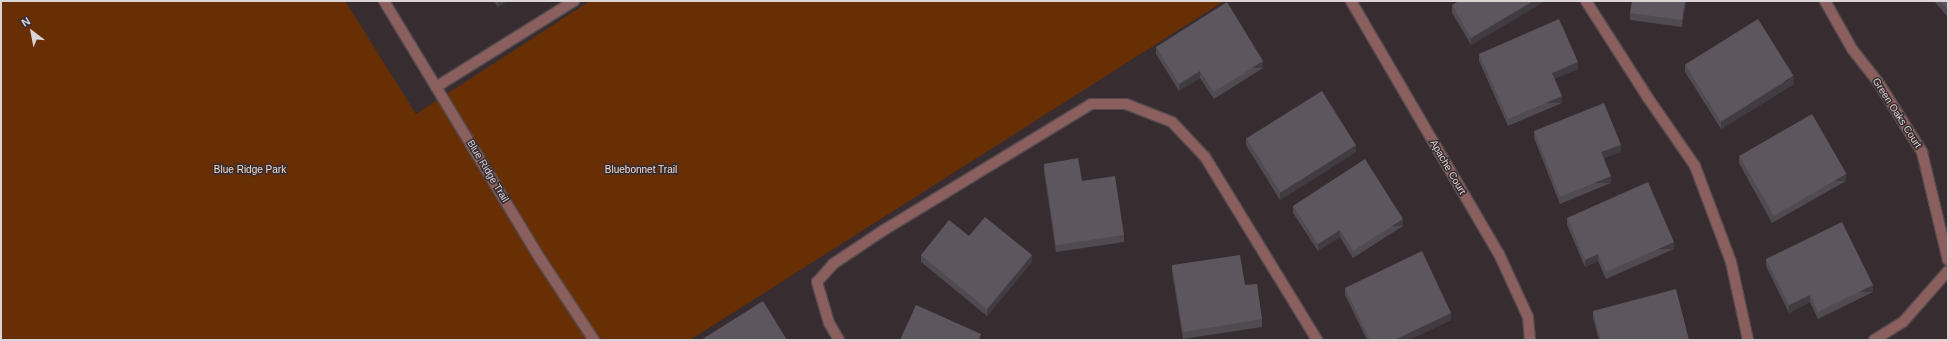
<!DOCTYPE html>
<style>
body{margin:0}
#map{position:relative;width:1949px;height:341px;overflow:hidden;background:#372d31;font-family:Helvetica,sans-serif}
div>[style]{position:absolute}
[style*='--x']{left:calc(var(--x)*1px);top:calc(var(--y)*1px);width:calc(var(--w)*1px);rotate:calc(var(--a)*1deg)}
.green>*{inset:0;background:#692f04}
.roads{filter:drop-shadow(1px 0 #554b4f) drop-shadow(-1px 0 #554b4f) drop-shadow(0 1px #554b4f) drop-shadow(0 -1px #554b4f)}
.minor>*{height:10px;margin:-5px;padding:0 5px;transform-origin:5px;border-radius:5px;background:#8a5f5d}
.wall>*{inset:0;background:#504a51}
.shaded-wall>*{inset:0;background:#413c42;transform-origin:0 0}
.building>*{inset:0;background:#5d565e;transform-origin:0 0}
span{translate:-50% -50%;white-space:nowrap;text-align:center;line-height:1.15;-webkit-text-stroke:3px #372d31;paint-order:stroke}
.street-label{font-size:10px;color:#dcd5d8}
.park-label{font-size:10px;color:#f3dbce}
.frame{position:absolute;inset:0;border:2px solid #dcd5d8;pointer-events:none}
.north{position:absolute;left:12px;top:12px;width:40px;height:40px;-webkit-text-stroke:3px #372d31;paint-order:stroke;rotate:328deg;font-size:11px;font-weight:700;line-height:16px;text-align:center;color:#dcd5d8}
.north::after{content:'';display:block;margin:auto;width:14px;height:18px;background:#dcd5d8;clip-path:polygon(50% 0,100% 100%,50% 72%,0 100%)}
</style>
<div id="map">
<div class="green">
<i style="clip-path:polygon(1px 1px,345px 1px,416px 114px,590px 1px,1224px 1px,690px 340px,1px 340px)"></i>
</div>
<div class="roads">
<div class="minor">
<i style="--x:384;--y:1;--w:303;--a:58.8"></i>
<i style="--x:541;--y:260;--w:96;--a:56.5"></i>
<i style="--x:1351;--y:1;--w:293;--a:59.7"></i>
<i style="--x:1499;--y:254;--w:69;--a:65.3"></i>
<i style="--x:1528;--y:317;--w:23;--a:85"></i>
<i style="--x:1586;--y:1;--w:115;--a:57.4"></i>
<i style="--x:1648;--y:98;--w:83;--a:55.3"></i>
<i style="--x:1695;--y:166;--w:103;--a:69.4"></i>
<i style="--x:1731;--y:262;--w:80;--a:77.7"></i>
<i style="--x:1825;--y:1;--w:55;--a:60.6"></i>
<i style="--x:1852;--y:49;--w:42;--a:51.8"></i>
<i style="--x:1878;--y:82;--w:83;--a:57.8"></i>
<i style="--x:1922;--y:152;--w:111;--a:76.5"></i>
<i style="--x:436;--y:87;--w:163;--a:-31.9"></i>
<i style="--x:839;--y:340;--w:20;--a:-120"></i>
<i style="--x:829;--y:323;--w:43;--a:-106.3"></i>
<i style="--x:817;--y:282;--w:24;--a:-48"></i>
<i style="--x:833;--y:264;--w:61;--a:-33.7"></i>
<i style="--x:884;--y:230;--w:242;--a:-31.3"></i>
<i style="--x:1091;--y:104;--w:35;--a:0"></i>
<i style="--x:1126;--y:104;--w:49;--a:21.4"></i>
<i style="--x:1172;--y:122;--w:48;--a:46.7"></i>
<i style="--x:1205;--y:157;--w:215;--a:58.5"></i>
<i style="--x:1874;--y:340;--w:34;--a:-32"></i>
<i style="--x:1903;--y:322;--w:68;--a:-48.6"></i>
</div>
</div>
<div class="wall">
<i style="clip-path:polygon(494px 1px,507px 1px,498px 7px)"></i>
<i style="clip-path:polygon(1545px 1px,1471px 45px,1452px 13px,1452px 5px)"></i>
<i style="clip-path:polygon(1686px 1px,1682px 27px,1630px 20px,1630px 13px)"></i>
<i style="clip-path:polygon(1934px 1px,1948px 1px,1948px 17px)"></i>
<i style="clip-path:polygon(1156px 47px,1263px 68px,1214px 99px,1200px 78px,1179px 91px,1156px 54px)"></i>
<i style="clip-path:polygon(1479px 54px,1578px 69px,1554px 79px,1562px 103px,1508px 126px,1479px 61px)"></i>
<i style="clip-path:polygon(1685px 65px,1794px 84px,1721px 129px,1685px 72px)"></i>
<i style="clip-path:polygon(1534px 131px,1621px 152px,1604px 158px,1611px 183px,1560px 204px,1534px 138px)"></i>
<i style="clip-path:polygon(1246px 138px,1356px 152px,1280px 200px,1246px 145px)"></i>
<i style="clip-path:polygon(1739px 156px,1846px 181px,1772px 223px,1739px 163px)"></i>
<i style="clip-path:polygon(1044px 164px,1082px 181px,1124px 235px,1124px 242px,1056px 252px,1044px 171px)"></i>
<i style="clip-path:polygon(1293px 206px,1403px 226px,1353px 258px,1340px 237px,1318px 251px,1293px 213px)"></i>
<i style="clip-path:polygon(1567px 218px,1674px 249px,1606px 279px,1598px 261px,1585px 267px,1567px 225px)"></i>
<i style="clip-path:polygon(969px 236px,1032px 262px,987px 316px,921px 262px,921px 255px)"></i>
<i style="clip-path:polygon(1766px 259px,1873px 292px,1818px 319px,1810px 302px,1789px 313px,1766px 266px)"></i>
<i style="clip-path:polygon(1172px 265px,1245px 285px,1262px 319px,1262px 327px,1183px 339px,1172px 272px)"></i>
<i style="clip-path:polygon(1345px 288px,1451px 320px,1409px 340px,1367px 340px,1345px 295px)"></i>
<i style="clip-path:polygon(1593px 311px,1689px 340px,1599px 340px,1593px 318px)"></i>
</div>
<div class="shaded-wall">
<i style="clip-path:polygon(498px 1px,507px 1px,498px 7px)"></i>
<i style="clip-path:polygon(1533px 1px,1545px 1px,1471px 45px,1471px 38px)"></i>
<i style="clip-path:polygon(1685px 1px,1686px 1px,1682px 27px,1682px 20px)"></i>
<i style="left:1263px;top:61px;width:7px;height:58px;rotate:90deg"></i>
<i style="clip-path:polygon(1578px 62px,1578px 69px,1552px 80px,1552px 73px)"></i>
<i style="clip-path:polygon(1200px 71px,1200px 78px,1179px 91px,1179px 84px)"></i>
<i style="clip-path:polygon(1794px 76px,1794px 84px,1721px 129px,1721px 122px)"></i>
<i style="left:1562px;top:96px;width:7px;height:59px;rotate:90deg"></i>
<i style="clip-path:polygon(1356px 145px,1356px 152px,1280px 200px,1280px 192px)"></i>
<i style="clip-path:polygon(1621px 145px,1621px 152px,1601px 159px,1601px 152px)"></i>
<i style="left:1846px;top:174px;width:7px;height:85px;rotate:90deg"></i>
<i style="left:1611px;top:176px;width:7px;height:55px;rotate:90deg"></i>
<i style="left:1403px;top:219px;width:7px;height:59px;rotate:90deg"></i>
<i style="clip-path:polygon(1340px 230px,1340px 237px,1318px 251px,1318px 244px)"></i>
<i style="left:1674px;top:242px;width:7px;height:74px;rotate:90deg"></i>
<i style="clip-path:polygon(1598px 254px,1598px 261px,1585px 267px,1585px 260px)"></i>
<i style="clip-path:polygon(1032px 255px,1032px 262px,987px 316px,987px 309px)"></i>
<i style="left:1873px;top:285px;width:7px;height:61px;rotate:90deg"></i>
<i style="clip-path:polygon(1810px 295px,1810px 302px,1789px 313px,1789px 305px)"></i>
<i style="clip-path:polygon(1451px 313px,1451px 320px,1409px 340px,1394px 340px)"></i>
<i style="clip-path:polygon(981px 334px,981px 340px,978px 340px)"></i>
</div>
<div class="building">
<i style="clip-path:polygon(1459px 1px,1533px 1px,1471px 38px,1452px 5px)"></i>
<i style="clip-path:polygon(1632px 1px,1685px 1px,1682px 20px,1630px 13px)"></i>
<i style="clip-path:polygon(1940px 1px,1948px 1px,1948px 10px)"></i>
<i style="clip-path:polygon(1227px 2px,1263px 61px,1214px 92px,1200px 71px,1179px 84px,1156px 47px)"></i>
<i style="clip-path:polygon(1559px 19px,1578px 62px,1552px 73px,1562px 96px,1508px 119px,1479px 54px)"></i>
<i style="left:1758px;top:19px;width:67px;height:86px;rotate:58deg"></i>
<i style="left:1322px;top:91px;width:64px;height:89px;rotate:58deg"></i>
<i style="clip-path:polygon(1604px 103px,1621px 145px,1601px 152px,1611px 176px,1560px 197px,1534px 131px)"></i>
<i style="left:1812px;top:114px;width:69px;height:84px;rotate:60deg"></i>
<i style="clip-path:polygon(1078px 158px,1082px 181px,1115px 176px,1124px 235px,1056px 245px,1044px 164px)"></i>
<i style="clip-path:polygon(1365px 159px,1403px 219px,1353px 251px,1340px 230px,1318px 244px,1293px 206px)"></i>
<i style="clip-path:polygon(1648px 182px,1674px 242px,1606px 272px,1598px 254px,1585px 260px,1567px 218px)"></i>
<i style="clip-path:polygon(985px 217px,1032px 255px,987px 309px,921px 255px,949px 220px,969px 236px)"></i>
<i style="clip-path:polygon(1842px 222px,1873px 285px,1818px 312px,1810px 295px,1789px 305px,1766px 259px)"></i>
<i style="clip-path:polygon(1422px 251px,1451px 313px,1394px 340px,1370px 340px,1345px 288px)"></i>
<i style="clip-path:polygon(1240px 255px,1245px 285px,1257px 284px,1262px 319px,1183px 332px,1172px 265px)"></i>
<i style="clip-path:polygon(1676px 289px,1689px 340px,1601px 340px,1593px 311px)"></i>
<i style="clip-path:polygon(763px 301px,787px 340px,701px 340px)"></i>
<i style="clip-path:polygon(916px 305px,981px 334px,978px 340px,900px 340px)"></i>
</div>
<div class="street-label">
<span style="left:1897px;top:113px;rotate:57deg">Green Oaks Court</span>
<span style="left:1448px;top:167px;rotate:60deg">Apache Court</span>
<span style="left:488px;top:171px;rotate:59deg">Blue Ridge Trail</span>
</div>
<div class="park-label">
<span style="left:250px;top:170px">Blue Ridge Park</span>
<span style="left:641px;top:170px">Bluebonnet Trail</span>
</div>
<div class="frame"></div>
<div class="north">N</div>
</div>
